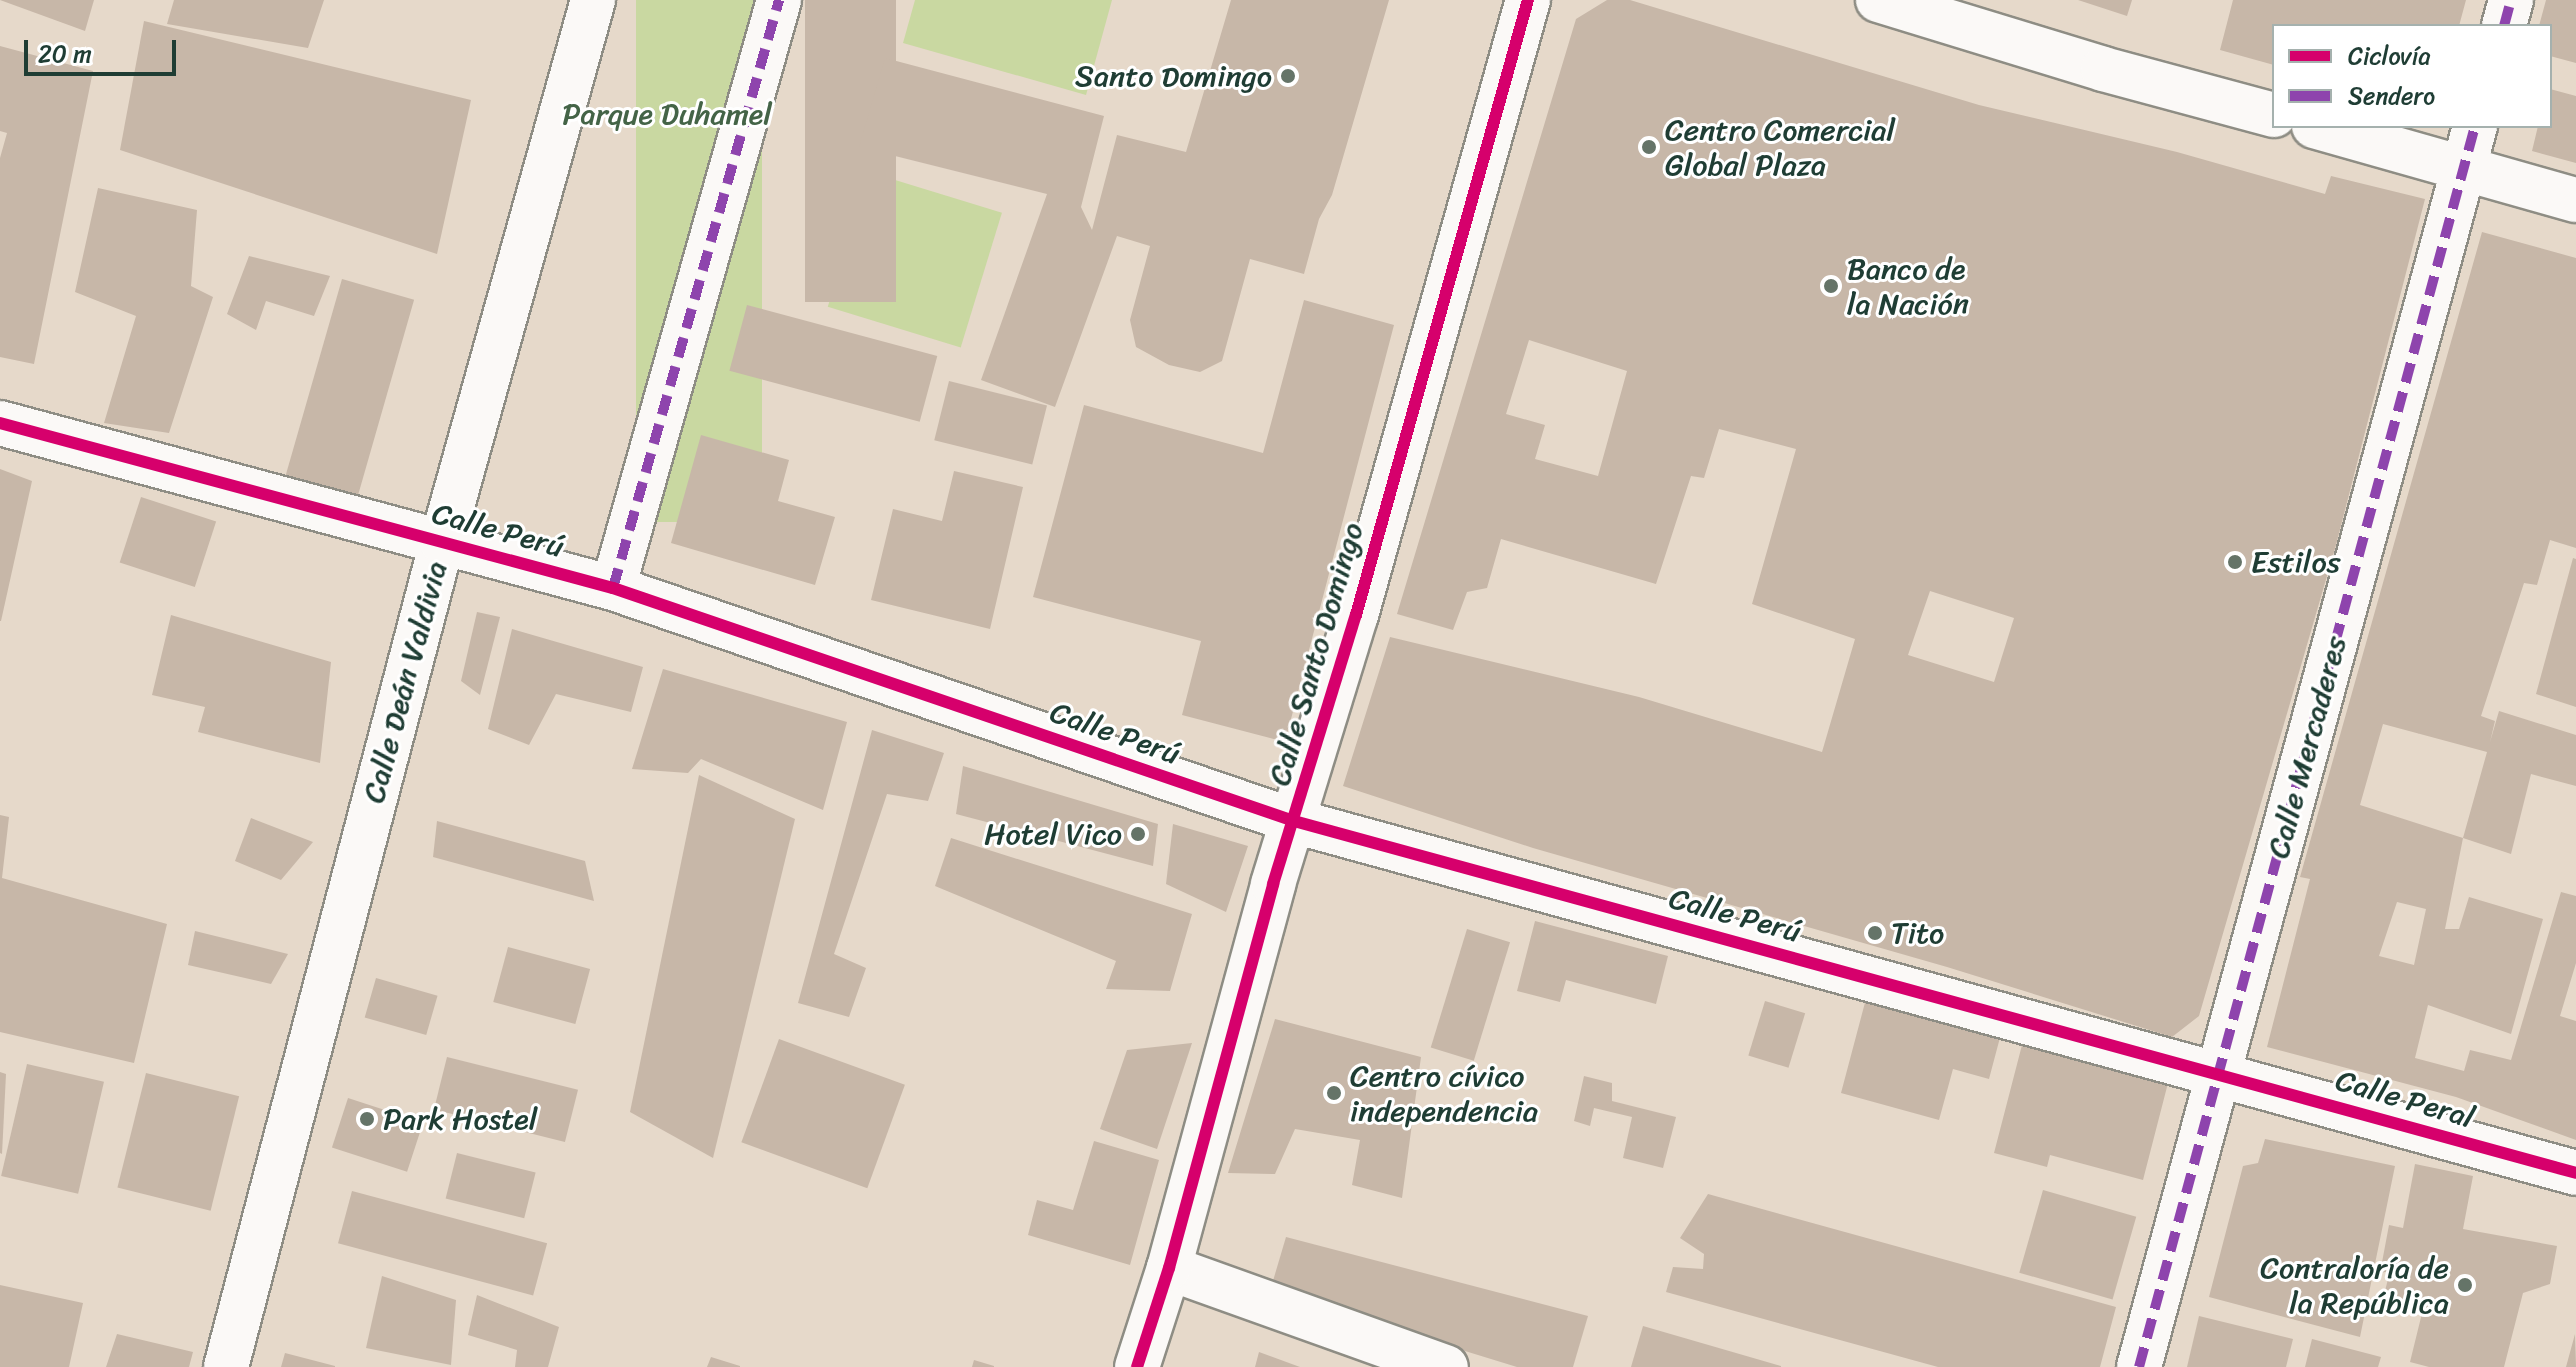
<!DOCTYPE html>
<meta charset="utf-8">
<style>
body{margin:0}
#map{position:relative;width:2576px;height:1367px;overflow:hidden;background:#e6d9ca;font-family:Sriracha,sans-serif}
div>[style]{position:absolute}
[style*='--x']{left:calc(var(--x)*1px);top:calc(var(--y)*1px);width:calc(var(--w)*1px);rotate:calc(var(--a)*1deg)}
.green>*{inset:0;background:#c9d8a1;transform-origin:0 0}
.building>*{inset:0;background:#c7b7a8;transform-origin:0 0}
.roads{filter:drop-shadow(2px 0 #8e8d84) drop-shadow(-2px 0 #8e8d84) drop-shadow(0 2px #8e8d84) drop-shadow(0 -2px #8e8d84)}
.minor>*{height:44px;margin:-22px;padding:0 22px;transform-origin:22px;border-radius:22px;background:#fbf9f7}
.quiet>*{height:10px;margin-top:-5px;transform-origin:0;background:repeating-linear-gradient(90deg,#8e44ad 0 20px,transparent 0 30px)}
.cycleway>*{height:12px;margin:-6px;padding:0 6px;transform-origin:6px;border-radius:6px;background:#d6006c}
.dots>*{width:22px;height:22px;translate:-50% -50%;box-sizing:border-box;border:4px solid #fff;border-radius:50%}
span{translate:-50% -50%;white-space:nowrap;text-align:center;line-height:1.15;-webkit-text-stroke:6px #fff;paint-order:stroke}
.poi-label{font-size:30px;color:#1f3d34}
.right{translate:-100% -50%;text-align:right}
.left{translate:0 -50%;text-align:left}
.park-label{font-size:30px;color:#446447}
.street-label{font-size:30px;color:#1f3d34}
.legend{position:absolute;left:2272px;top:24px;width:280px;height:104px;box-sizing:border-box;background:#fff;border:2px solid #a5b1ae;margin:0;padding:10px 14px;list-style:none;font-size:24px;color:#1f3d34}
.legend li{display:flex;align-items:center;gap:16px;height:40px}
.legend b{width:40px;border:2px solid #a5b1ae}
.scale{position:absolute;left:24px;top:40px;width:152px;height:36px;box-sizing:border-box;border:4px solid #1f3d34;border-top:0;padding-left:10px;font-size:24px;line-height:28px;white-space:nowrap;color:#1f3d34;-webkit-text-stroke:6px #fff;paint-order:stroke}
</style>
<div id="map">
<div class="green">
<i style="left:636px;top:0;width:126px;height:522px"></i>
<i style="clip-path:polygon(915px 0,1112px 0,1086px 95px,903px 43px)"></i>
<i style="left:869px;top:172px;width:139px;height:141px;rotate:17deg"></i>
</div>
<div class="building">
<i style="clip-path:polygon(0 0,94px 0,85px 31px)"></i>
<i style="clip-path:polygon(174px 0,324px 0,308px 48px,167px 24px)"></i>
<i style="left:805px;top:0;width:91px;height:302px"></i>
<i style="clip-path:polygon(1231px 0,1389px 0,1332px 195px,1319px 219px,1304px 274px,1250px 259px,1222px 361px,1200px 372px,1169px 365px,1136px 347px,1130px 320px,1150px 246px,1117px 236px,1055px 407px,981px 380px,1047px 194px,859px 147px,885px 58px,1104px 116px,1081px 207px,1092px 230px,1117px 135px,1186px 152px)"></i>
<i style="clip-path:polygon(evenodd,1607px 0,1630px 0,1979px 105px,2177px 152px,2325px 194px,2331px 176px,2425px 199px,2336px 545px,2199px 1016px,2172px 1037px,1947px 967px,1533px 848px,1343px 786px,1390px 637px,1639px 697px,1822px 752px,1855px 639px,1752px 604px,1796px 449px,1719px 429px,1704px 478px,1691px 476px,1656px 584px,1501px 539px,1487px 588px,1467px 592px,1453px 630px,1397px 614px,1576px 19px,1607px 0,1529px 340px,1627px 371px,1598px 476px,1535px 459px,1545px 425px,1506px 414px,1529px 340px,1607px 0,1930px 591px,2014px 618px,1994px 682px,1908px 655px,1930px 591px)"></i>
<i style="clip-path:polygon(2078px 0,2132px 0,2127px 16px)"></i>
<i style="clip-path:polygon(2233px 0,2466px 0,2459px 26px,2274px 26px,2274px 65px,2220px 50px)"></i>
<i style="clip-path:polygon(2546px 0,2576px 0,2576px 63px,2550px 56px,2550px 26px,2539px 26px)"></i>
<i style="clip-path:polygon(144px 21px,471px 100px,437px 254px,120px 150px)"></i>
<i style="clip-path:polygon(0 46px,93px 71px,34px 364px,0 357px,0 158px,7px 133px,0 131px)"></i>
<i style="clip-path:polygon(2550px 89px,2576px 96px,2576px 163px,2532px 151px,2538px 126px,2550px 126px)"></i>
<i style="clip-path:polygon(98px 188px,197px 210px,191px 286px,213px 297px,169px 433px,104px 423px,136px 316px,75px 292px)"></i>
<i style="clip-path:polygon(evenodd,2482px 232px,2576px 258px,2576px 548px,2550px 540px,2537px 585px,2524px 583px,2481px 716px,2495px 721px,2490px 742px,2499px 711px,2576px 735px,2576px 786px,2531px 774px,2511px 854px,2463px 838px,2445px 929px,2459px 929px,2469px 897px,2543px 919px,2511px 1034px,2428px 1005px,2415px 1058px,2464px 1071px,2470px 1050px,2511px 1060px,2561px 892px,2576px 896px,2576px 963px,2560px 1016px,2576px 1021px,2576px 1140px,2456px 1097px,2267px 1047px,2310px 879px,2300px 877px,2482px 232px,2383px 724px,2487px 752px,2463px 838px,2360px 805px,2383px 724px,2482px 232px,2397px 902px,2426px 909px,2414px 965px,2379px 956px,2397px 902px)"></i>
<i style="clip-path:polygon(249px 256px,330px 276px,314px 316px,266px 301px,256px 330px,227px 314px)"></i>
<i style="left:342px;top:279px;width:75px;height:205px;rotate:16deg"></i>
<i style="clip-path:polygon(1304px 300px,1394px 325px,1285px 742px,1182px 715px,1201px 641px,1033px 597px,1084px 405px,1263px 453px)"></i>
<i style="left:747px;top:305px;width:197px;height:68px;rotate:15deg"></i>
<i style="left:949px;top:381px;width:101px;height:61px;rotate:14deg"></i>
<i style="clip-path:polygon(701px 435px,789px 460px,778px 501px,835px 517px,815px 585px,671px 543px)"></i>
<i style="clip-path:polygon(0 469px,32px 481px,1px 621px,0 621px)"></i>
<i style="clip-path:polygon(954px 471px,1023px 487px,990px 629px,871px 600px,893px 509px,942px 521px)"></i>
<i style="left:141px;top:497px;width:79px;height:69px;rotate:18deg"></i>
<i style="clip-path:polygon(2573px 558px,2576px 559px,2576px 707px,2536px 694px)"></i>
<i style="clip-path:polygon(477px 612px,500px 617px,480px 695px,461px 681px)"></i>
<i style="clip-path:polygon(171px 615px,331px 662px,320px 763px,198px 732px,205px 707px,152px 695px)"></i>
<i style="clip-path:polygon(512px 629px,643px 667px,631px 712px,556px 694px,529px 745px,488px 729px)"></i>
<i style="clip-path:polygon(663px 669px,847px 722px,823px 810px,701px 759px,688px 773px,632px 769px)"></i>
<i style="clip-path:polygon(872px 730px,944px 753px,928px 801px,887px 794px,834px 954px,866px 968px,849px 1017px,798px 1003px)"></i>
<i style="clip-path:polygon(963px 766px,1158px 824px,1153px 866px,956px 814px)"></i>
<i style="clip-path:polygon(699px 775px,795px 819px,713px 1158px,630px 1112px)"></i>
<i style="clip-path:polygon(0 815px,9px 817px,2px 878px,167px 924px,134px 1063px,0 1032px)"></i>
<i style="clip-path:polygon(251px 818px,313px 842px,281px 880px,235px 861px)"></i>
<i style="clip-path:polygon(437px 821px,585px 861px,594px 901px,433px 857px)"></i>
<i style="clip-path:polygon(1173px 824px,1248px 846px,1226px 912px,1166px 884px)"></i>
<i style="clip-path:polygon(951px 838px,1192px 914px,1170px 991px,1106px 989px,1116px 961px,935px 886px)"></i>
<i style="clip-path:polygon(1535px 921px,1668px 956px,1656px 1004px,1566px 980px,1560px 1002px,1517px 991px)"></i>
<i style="left:1467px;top:929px;width:45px;height:124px;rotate:17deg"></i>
<i style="clip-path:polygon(195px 931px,288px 954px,271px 984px,188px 965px)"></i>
<i style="left:508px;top:947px;width:85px;height:57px;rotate:15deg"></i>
<i style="left:376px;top:978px;width:64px;height:41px;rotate:16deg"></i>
<i style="clip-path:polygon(1867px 995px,2002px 1030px,1989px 1079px,1953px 1069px,1939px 1120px,1841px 1093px)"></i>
<i style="left:1765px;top:1001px;width:42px;height:57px;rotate:17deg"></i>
<i style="clip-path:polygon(1275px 1019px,1421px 1057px,1402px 1198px,1352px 1185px,1360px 1140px,1295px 1129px,1275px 1174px,1228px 1173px)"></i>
<i style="left:779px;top:1039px;width:134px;height:110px;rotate:20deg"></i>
<i style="clip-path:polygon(1192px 1043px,1157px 1149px,1100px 1129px,1127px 1050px)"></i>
<i style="clip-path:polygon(2022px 1045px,2168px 1083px,2143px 1180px,2050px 1155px,2047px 1167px,1994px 1153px)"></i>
<i style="left:447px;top:1057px;width:135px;height:54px;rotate:14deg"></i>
<i style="left:27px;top:1064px;width:79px;height:115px;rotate:13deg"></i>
<i style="clip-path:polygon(0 1072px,6px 1074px,2px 1154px,0 1153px)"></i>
<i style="left:146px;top:1073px;width:96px;height:118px;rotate:14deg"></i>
<i style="clip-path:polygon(1584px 1076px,1612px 1083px,1612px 1101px,1676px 1117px,1663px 1168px,1623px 1158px,1632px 1117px,1594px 1108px,1590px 1126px,1574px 1121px)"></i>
<i style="left:348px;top:1098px;width:79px;height:52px;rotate:18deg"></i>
<i style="clip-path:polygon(2265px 1139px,2395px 1166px,2360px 1337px,2209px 1297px,2243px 1166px,2258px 1163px)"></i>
<i style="clip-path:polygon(1094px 1141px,1159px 1160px,1130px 1265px,1028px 1235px,1037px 1200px,1073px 1210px)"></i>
<i style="left:457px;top:1153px;width:81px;height:47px;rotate:14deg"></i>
<i style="clip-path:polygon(2415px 1164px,2473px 1176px,2463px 1229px,2557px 1246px,2550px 1284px,2523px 1293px,2504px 1367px,2429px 1367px,2410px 1362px,2424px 1305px,2384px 1295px,2390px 1271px,2380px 1273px,2389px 1225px,2403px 1228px)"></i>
<i style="left:2043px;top:1190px;width:97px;height:86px;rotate:16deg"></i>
<i style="left:352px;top:1191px;width:202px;height:54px;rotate:15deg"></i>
<i style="clip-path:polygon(1708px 1194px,2116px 1307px,2100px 1367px,1938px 1367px,1666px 1292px,1673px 1267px,1703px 1269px,1704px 1254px,1680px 1238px)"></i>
<i style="clip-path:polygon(1286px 1237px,1588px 1316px,1573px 1367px,1517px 1367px,1270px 1291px)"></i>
<i style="clip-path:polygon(382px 1276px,456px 1300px,451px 1365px,366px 1348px)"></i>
<i style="clip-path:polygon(0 1285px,83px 1303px,69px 1367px,0 1367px)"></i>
<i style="clip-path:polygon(477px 1295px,559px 1327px,548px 1367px,515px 1367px,517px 1350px,468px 1335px)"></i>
<i style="clip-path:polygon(2199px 1316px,2293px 1339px,2286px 1367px,2187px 1367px)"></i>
<i style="clip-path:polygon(1643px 1326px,1781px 1366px,1781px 1367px,1631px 1367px)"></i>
<i style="clip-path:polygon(117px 1334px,193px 1352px,189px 1367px,106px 1367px)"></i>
<i style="clip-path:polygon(2575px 1334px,2576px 1367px,2566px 1367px)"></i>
<i style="clip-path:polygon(2312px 1339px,2381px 1357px,2378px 1367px,2305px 1367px)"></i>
<i style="clip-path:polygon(1259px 1352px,1300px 1367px,1255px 1367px)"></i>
<i style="clip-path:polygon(285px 1353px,335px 1366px,335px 1367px,281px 1367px)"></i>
<i style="clip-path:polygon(711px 1357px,740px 1366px,740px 1367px,707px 1367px)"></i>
<i style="clip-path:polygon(974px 1360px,994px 1366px,994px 1367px,972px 1367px)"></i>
</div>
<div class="roads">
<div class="minor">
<i style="--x:1878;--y:0;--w:235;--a:17"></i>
<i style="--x:2103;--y:69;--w:177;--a:15.1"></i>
<i style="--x:2504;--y:26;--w:27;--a:-75"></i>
<i style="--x:2314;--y:126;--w:272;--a:15.8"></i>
<i style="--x:0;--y:423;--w:635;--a:15.07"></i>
<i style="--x:613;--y:588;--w:720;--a:18.89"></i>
<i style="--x:1294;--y:821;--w:1329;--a:15.35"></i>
<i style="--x:613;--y:588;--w:611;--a:-74.23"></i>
<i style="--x:1169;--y:1268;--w:294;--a:19.7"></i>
<i style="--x:226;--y:1367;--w:853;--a:-75.33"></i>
<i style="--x:442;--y:542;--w:563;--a:-74.43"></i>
<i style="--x:1137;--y:1367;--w:104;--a:-72.1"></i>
<i style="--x:1169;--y:1268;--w:398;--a:-74.8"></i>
<i style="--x:1273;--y:884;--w:282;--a:-72.9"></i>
<i style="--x:1356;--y:615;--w:639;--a:-74.38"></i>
<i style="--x:2139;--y:1367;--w:1286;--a:-74.85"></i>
</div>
</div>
<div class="quiet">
<i style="--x:2504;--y:26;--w:27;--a:-75"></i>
<i style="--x:613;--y:588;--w:611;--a:-74.23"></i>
<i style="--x:2139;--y:1367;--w:1286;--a:-74.85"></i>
</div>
<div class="cycleway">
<i style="--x:0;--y:423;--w:635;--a:15.07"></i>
<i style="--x:613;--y:588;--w:720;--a:18.89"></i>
<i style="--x:1294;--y:821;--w:1329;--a:15.35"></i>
<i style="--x:1137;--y:1367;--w:104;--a:-72.1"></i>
<i style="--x:1169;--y:1268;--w:398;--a:-74.8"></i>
<i style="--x:1273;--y:884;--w:282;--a:-72.9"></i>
<i style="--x:1356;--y:615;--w:639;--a:-74.38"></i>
</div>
<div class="dots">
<i style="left:1288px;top:76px;background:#657468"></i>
<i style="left:1649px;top:147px;background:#657468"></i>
<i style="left:1831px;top:286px;background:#657468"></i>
<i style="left:2235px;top:562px;background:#657468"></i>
<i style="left:1138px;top:834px;background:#657468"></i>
<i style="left:1875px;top:933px;background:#657468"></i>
<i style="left:1334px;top:1093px;background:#657468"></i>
<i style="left:367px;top:1119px;background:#657468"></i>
<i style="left:2465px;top:1285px;background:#657468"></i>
</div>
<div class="poi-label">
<span class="right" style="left:1272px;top:76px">Santo Domingo</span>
<span class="left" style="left:1665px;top:147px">Centro Comercial<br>Global Plaza</span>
<span class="left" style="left:1847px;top:286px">Banco de<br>la Nación</span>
<span class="left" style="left:2251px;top:562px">Estilos</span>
<span class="right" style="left:1122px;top:834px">Hotel Vico</span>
<span class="left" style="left:1891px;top:933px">Tito</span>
<span class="left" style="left:1350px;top:1093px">Centro cívico<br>independencia</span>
<span class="left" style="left:383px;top:1119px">Park Hostel</span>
<span class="right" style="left:2449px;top:1285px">Contraloría de<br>la República</span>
</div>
<div class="park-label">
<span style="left:667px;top:114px">Parque Duhamel</span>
</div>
<div class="street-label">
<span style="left:498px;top:530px;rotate:15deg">Calle Perú</span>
<span style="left:1316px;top:654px;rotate:-74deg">Calle Santo Domingo</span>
<span style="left:405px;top:682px;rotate:-75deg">Calle Deán Valdivia</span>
<span style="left:1115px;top:733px;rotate:19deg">Calle Perú</span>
<span style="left:2307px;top:747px;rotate:-75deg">Calle Mercaderes</span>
<span style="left:1735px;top:915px;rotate:15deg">Calle Perú</span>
<span style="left:2405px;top:1099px;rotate:16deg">Calle Peral</span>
</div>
<ul class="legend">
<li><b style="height:10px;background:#d6006c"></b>Ciclovía</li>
<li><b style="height:10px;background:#8e44ad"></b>Sendero</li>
</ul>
<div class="scale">20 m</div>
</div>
